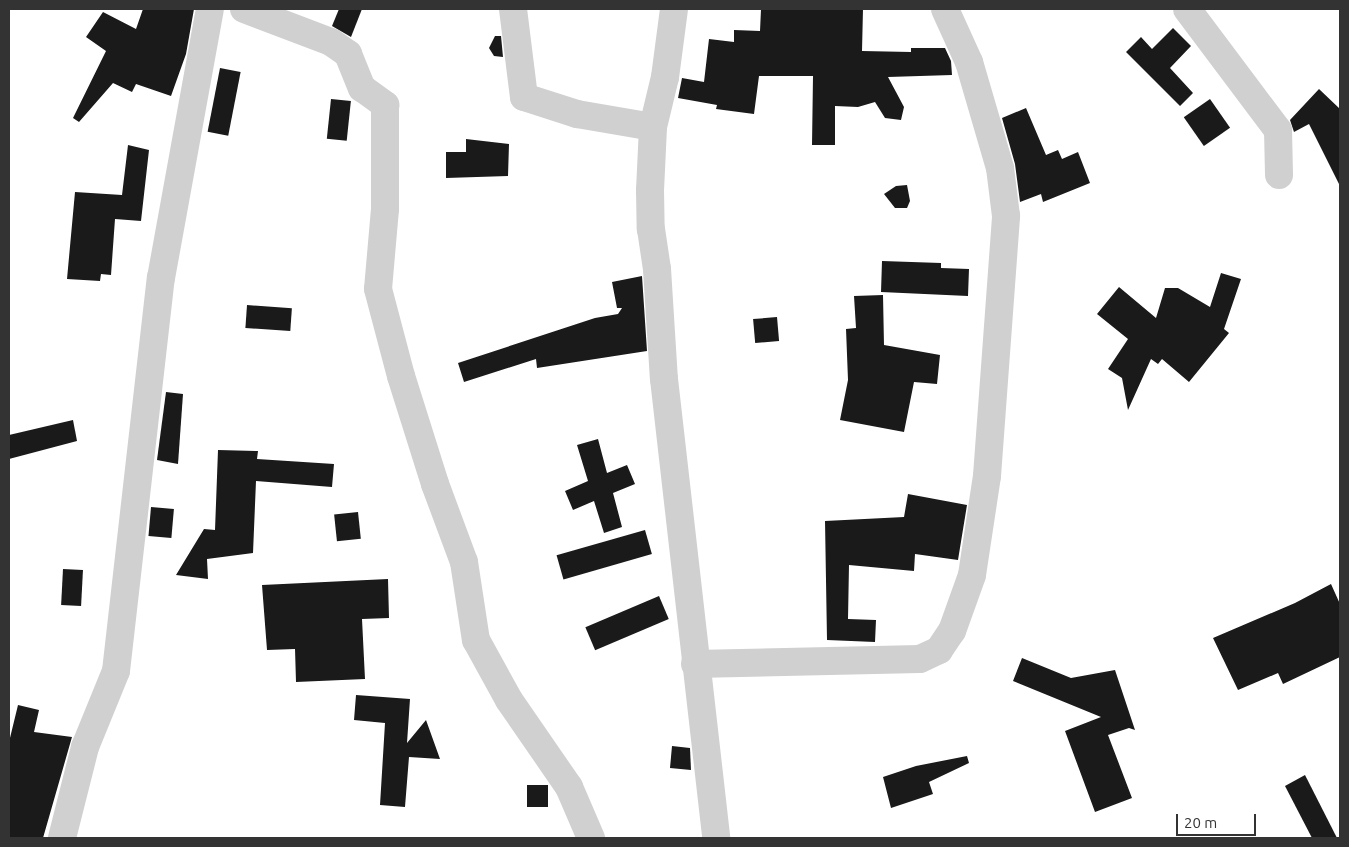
<!DOCTYPE html>
<style>
body{margin:0}
#map{position:relative;width:1349px;height:847px;overflow:hidden;background:#fff;font-family:Ubuntu,sans-serif}
div>[style]{position:absolute}
[style*='--x']{left:calc(var(--x)*1px);top:calc(var(--y)*1px);width:calc(var(--w)*1px);rotate:calc(var(--a)*1deg)}
.building>*{inset:0;background:#1a1a1a;transform-origin:0 0}
.minor>*{height:28px;margin:-14px;padding:0 14px;transform-origin:14px;border-radius:14px;background:#d0d0d0}
span{translate:-50% -50%;white-space:nowrap;text-align:center;line-height:1.15;-webkit-text-stroke:5px #fff;paint-order:stroke}
.frame{position:absolute;inset:0;border:10px solid #333;pointer-events:none}
.scale{position:absolute;left:1176px;top:814px;width:80px;height:22px;box-sizing:border-box;border:2px solid #333;border-top:0;padding-left:6px;font-size:15px;line-height:18px;white-space:nowrap;color:#333;-webkit-text-stroke:4px #fff;paint-order:stroke}
</style>
<div id="map">
<div class="building">
<i style="clip-path:polygon(143px 9px,194px 9px,186px 54px,171px 96px,136px 84px,132px 92px,113px 83px,79px 122px,73px 118px,106px 51px,86px 37px,103px 12px,136px 29px)"></i>
<i style="clip-path:polygon(339px 9px,362px 9px,351px 37px,332px 26px)"></i>
<i style="clip-path:polygon(761px 9px,863px 9px,862px 51px,911px 52px,911px 48px,945px 48px,951px 61px,952px 75px,888px 77px,904px 107px,901px 120px,885px 118px,875px 102px,858px 107px,835px 106px,835px 145px,812px 145px,813px 76px,759px 76px,754px 114px,716px 109px,717px 105px,678px 98px,682px 78px,704px 82px,709px 39px,734px 42px,734px 30px,760px 31px)"></i>
<i style="clip-path:polygon(1173px 28px,1191px 46px,1170px 68px,1193px 93px,1180px 106px,1126px 52px,1141px 37px,1152px 49px)"></i>
<i style="clip-path:polygon(495px 36px,501px 36px,503px 57px,494px 56px,489px 48px)"></i>
<i style="left:220px;top:68px;width:21px;height:65px;rotate:11deg"></i>
<i style="clip-path:polygon(1319px 89px,1340px 109px,1340px 186px,1309px 124px,1294px 132px,1290px 120px)"></i>
<i style="left:331px;top:99px;width:20px;height:40px;rotate:6deg"></i>
<i style="left:1210px;top:99px;width:35px;height:32px;rotate:55deg"></i>
<i style="clip-path:polygon(1026px 108px,1046px 155px,1058px 150px,1062px 159px,1078px 152px,1090px 183px,1043px 202px,1041px 194px,1020px 202px,1015px 164px,1002px 118px)"></i>
<i style="clip-path:polygon(466px 139px,509px 144px,508px 176px,446px 178px,446px 152px,466px 152px)"></i>
<i style="clip-path:polygon(128px 145px,149px 150px,141px 221px,115px 219px,111px 275px,101px 274px,100px 281px,67px 279px,75px 192px,122px 195px)"></i>
<i style="clip-path:polygon(907px 185px,910px 201px,907px 208px,895px 208px,884px 194px,896px 186px)"></i>
<i style="clip-path:polygon(882px 261px,941px 263px,941px 268px,969px 269px,968px 296px,881px 292px)"></i>
<i style="clip-path:polygon(1221px 273px,1241px 279px,1224px 329px,1229px 333px,1189px 382px,1162px 359px,1158px 364px,1151px 359px,1128px 410px,1122px 378px,1108px 369px,1128px 339px,1097px 314px,1119px 287px,1156px 318px,1165px 288px,1178px 288px,1210px 307px)"></i>
<i style="clip-path:polygon(642px 276px,647px 351px,537px 368px,536px 359px,464px 382px,458px 363px,595px 318px,618px 314px,622px 308px,617px 308px,612px 282px)"></i>
<i style="clip-path:polygon(883px 295px,884px 345px,940px 355px,937px 384px,914px 382px,904px 432px,840px 420px,848px 380px,846px 329px,856px 328px,854px 296px)"></i>
<i style="left:247px;top:305px;width:45px;height:23px;rotate:4deg"></i>
<i style="left:777px;top:317px;width:24px;height:24px;rotate:85deg"></i>
<i style="clip-path:polygon(166px 392px,183px 394px,178px 464px,157px 460px)"></i>
<i style="clip-path:polygon(73px 420px,77px 441px,9px 459px,9px 435px)"></i>
<i style="clip-path:polygon(598px 439px,607px 473px,627px 465px,635px 484px,613px 493px,622px 527px,604px 533px,594px 501px,573px 510px,565px 491px,588px 481px,577px 445px)"></i>
<i style="clip-path:polygon(218px 450px,258px 451px,257px 459px,334px 464px,332px 487px,256px 481px,253px 553px,207px 559px,208px 579px,176px 575px,204px 529px,215px 530px)"></i>
<i style="clip-path:polygon(908px 494px,967px 505px,958px 560px,915px 554px,914px 571px,849px 565px,848px 619px,876px 620px,875px 642px,827px 640px,825px 521px,904px 517px)"></i>
<i style="left:151px;top:507px;width:23px;height:29px;rotate:5deg"></i>
<i style="left:358px;top:512px;width:27px;height:24px;rotate:84deg"></i>
<i style="left:645px;top:530px;width:25px;height:92px;rotate:74deg"></i>
<i style="left:63px;top:569px;width:20px;height:36px;rotate:3deg"></i>
<i style="clip-path:polygon(388px 579px,389px 618px,362px 619px,365px 679px,296px 682px,295px 649px,267px 650px,262px 585px)"></i>
<i style="clip-path:polygon(1331px 584px,1340px 604px,1340px 657px,1283px 684px,1278px 673px,1238px 690px,1213px 638px,1295px 603px)"></i>
<i style="left:659px;top:596px;width:25px;height:80px;rotate:67deg"></i>
<i style="clip-path:polygon(1022px 658px,1071px 678px,1115px 670px,1135px 730px,1129px 728px,1108px 735px,1132px 798px,1095px 812px,1065px 731px,1101px 717px,1013px 681px)"></i>
<i style="clip-path:polygon(356px 695px,410px 699px,407px 743px,426px 720px,440px 759px,409px 757px,405px 807px,380px 805px,385px 723px,354px 720px)"></i>
<i style="clip-path:polygon(18px 705px,39px 710px,34px 732px,72px 737px,43px 838px,9px 838px,9px 742px)"></i>
<i style="clip-path:polygon(672px 746px,690px 748px,691px 770px,670px 768px)"></i>
<i style="clip-path:polygon(967px 756px,969px 763px,929px 782px,933px 794px,891px 808px,883px 777px,916px 766px)"></i>
<i style="clip-path:polygon(1305px 775px,1337px 838px,1312px 838px,1285px 786px)"></i>
<i style="left:527px;top:785px;width:21px;height:22px"></i>
</div>
<div class="minor">
<i style="--x:244;--y:9;--w:93;--a:20.8"></i>
<i style="--x:331;--y:42;--w:21;--a:35"></i>
<i style="--x:348;--y:54;--w:37;--a:68"></i>
<i style="--x:362;--y:88;--w:29;--a:36"></i>
<i style="--x:385;--y:105;--w:104;--a:90"></i>
<i style="--x:385;--y:209;--w:80;--a:95"></i>
<i style="--x:378;--y:289;--w:90;--a:75.2"></i>
<i style="--x:401;--y:376;--w:113;--a:72.5"></i>
<i style="--x:435;--y:484;--w:83;--a:69.6"></i>
<i style="--x:464;--y:562;--w:79;--a:81.3"></i>
<i style="--x:476;--y:640;--w:68;--a:61.2"></i>
<i style="--x:509;--y:700;--w:106;--a:55.4"></i>
<i style="--x:569;--y:787;--w:56;--a:66.7"></i>
<i style="--x:513;--y:9;--w:89;--a:82.9"></i>
<i style="--x:524;--y:97;--w:56;--a:17.8"></i>
<i style="--x:577;--y:114;--w:77;--a:9.7"></i>
<i style="--x:674;--y:9;--w:69;--a:97.5"></i>
<i style="--x:665;--y:77;--w:51;--a:103.5"></i>
<i style="--x:653;--y:127;--w:63;--a:92.7"></i>
<i style="--x:650;--y:190;--w:39;--a:89"></i>
<i style="--x:651;--y:229;--w:40;--a:81.5"></i>
<i style="--x:657;--y:269;--w:110;--a:86.4"></i>
<i style="--x:664;--y:379;--w:462;--a:83.5"></i>
<i style="--x:1187;--y:9;--w:151;--a:53.1"></i>
<i style="--x:1278;--y:130;--w:45;--a:88.7"></i>
<i style="--x:695;--y:664;--w:225;--a:-1.3"></i>
<i style="--x:920;--y:659;--w:21;--a:-25"></i>
<i style="--x:939;--y:650;--w:23;--a:-56"></i>
<i style="--x:952;--y:631;--w:59;--a:-70.3"></i>
<i style="--x:972;--y:575;--w:100;--a:-81.4"></i>
<i style="--x:987;--y:476;--w:261;--a:-85.8"></i>
<i style="--x:1006;--y:216;--w:48;--a:-97.1"></i>
<i style="--x:1000;--y:168;--w:110;--a:-106.3"></i>
<i style="--x:969;--y:62;--w:58;--a:-114.4"></i>
<i style="--x:62;--y:838;--w:94;--a:-75.8"></i>
<i style="--x:85;--y:747;--w:82;--a:-67.8"></i>
<i style="--x:116;--y:671;--w:396;--a:-83.5"></i>
<i style="--x:161;--y:278;--w:273;--a:-79.7"></i>
</div>
<div class="frame"></div>
<div class="scale">20 m</div>
</div>
